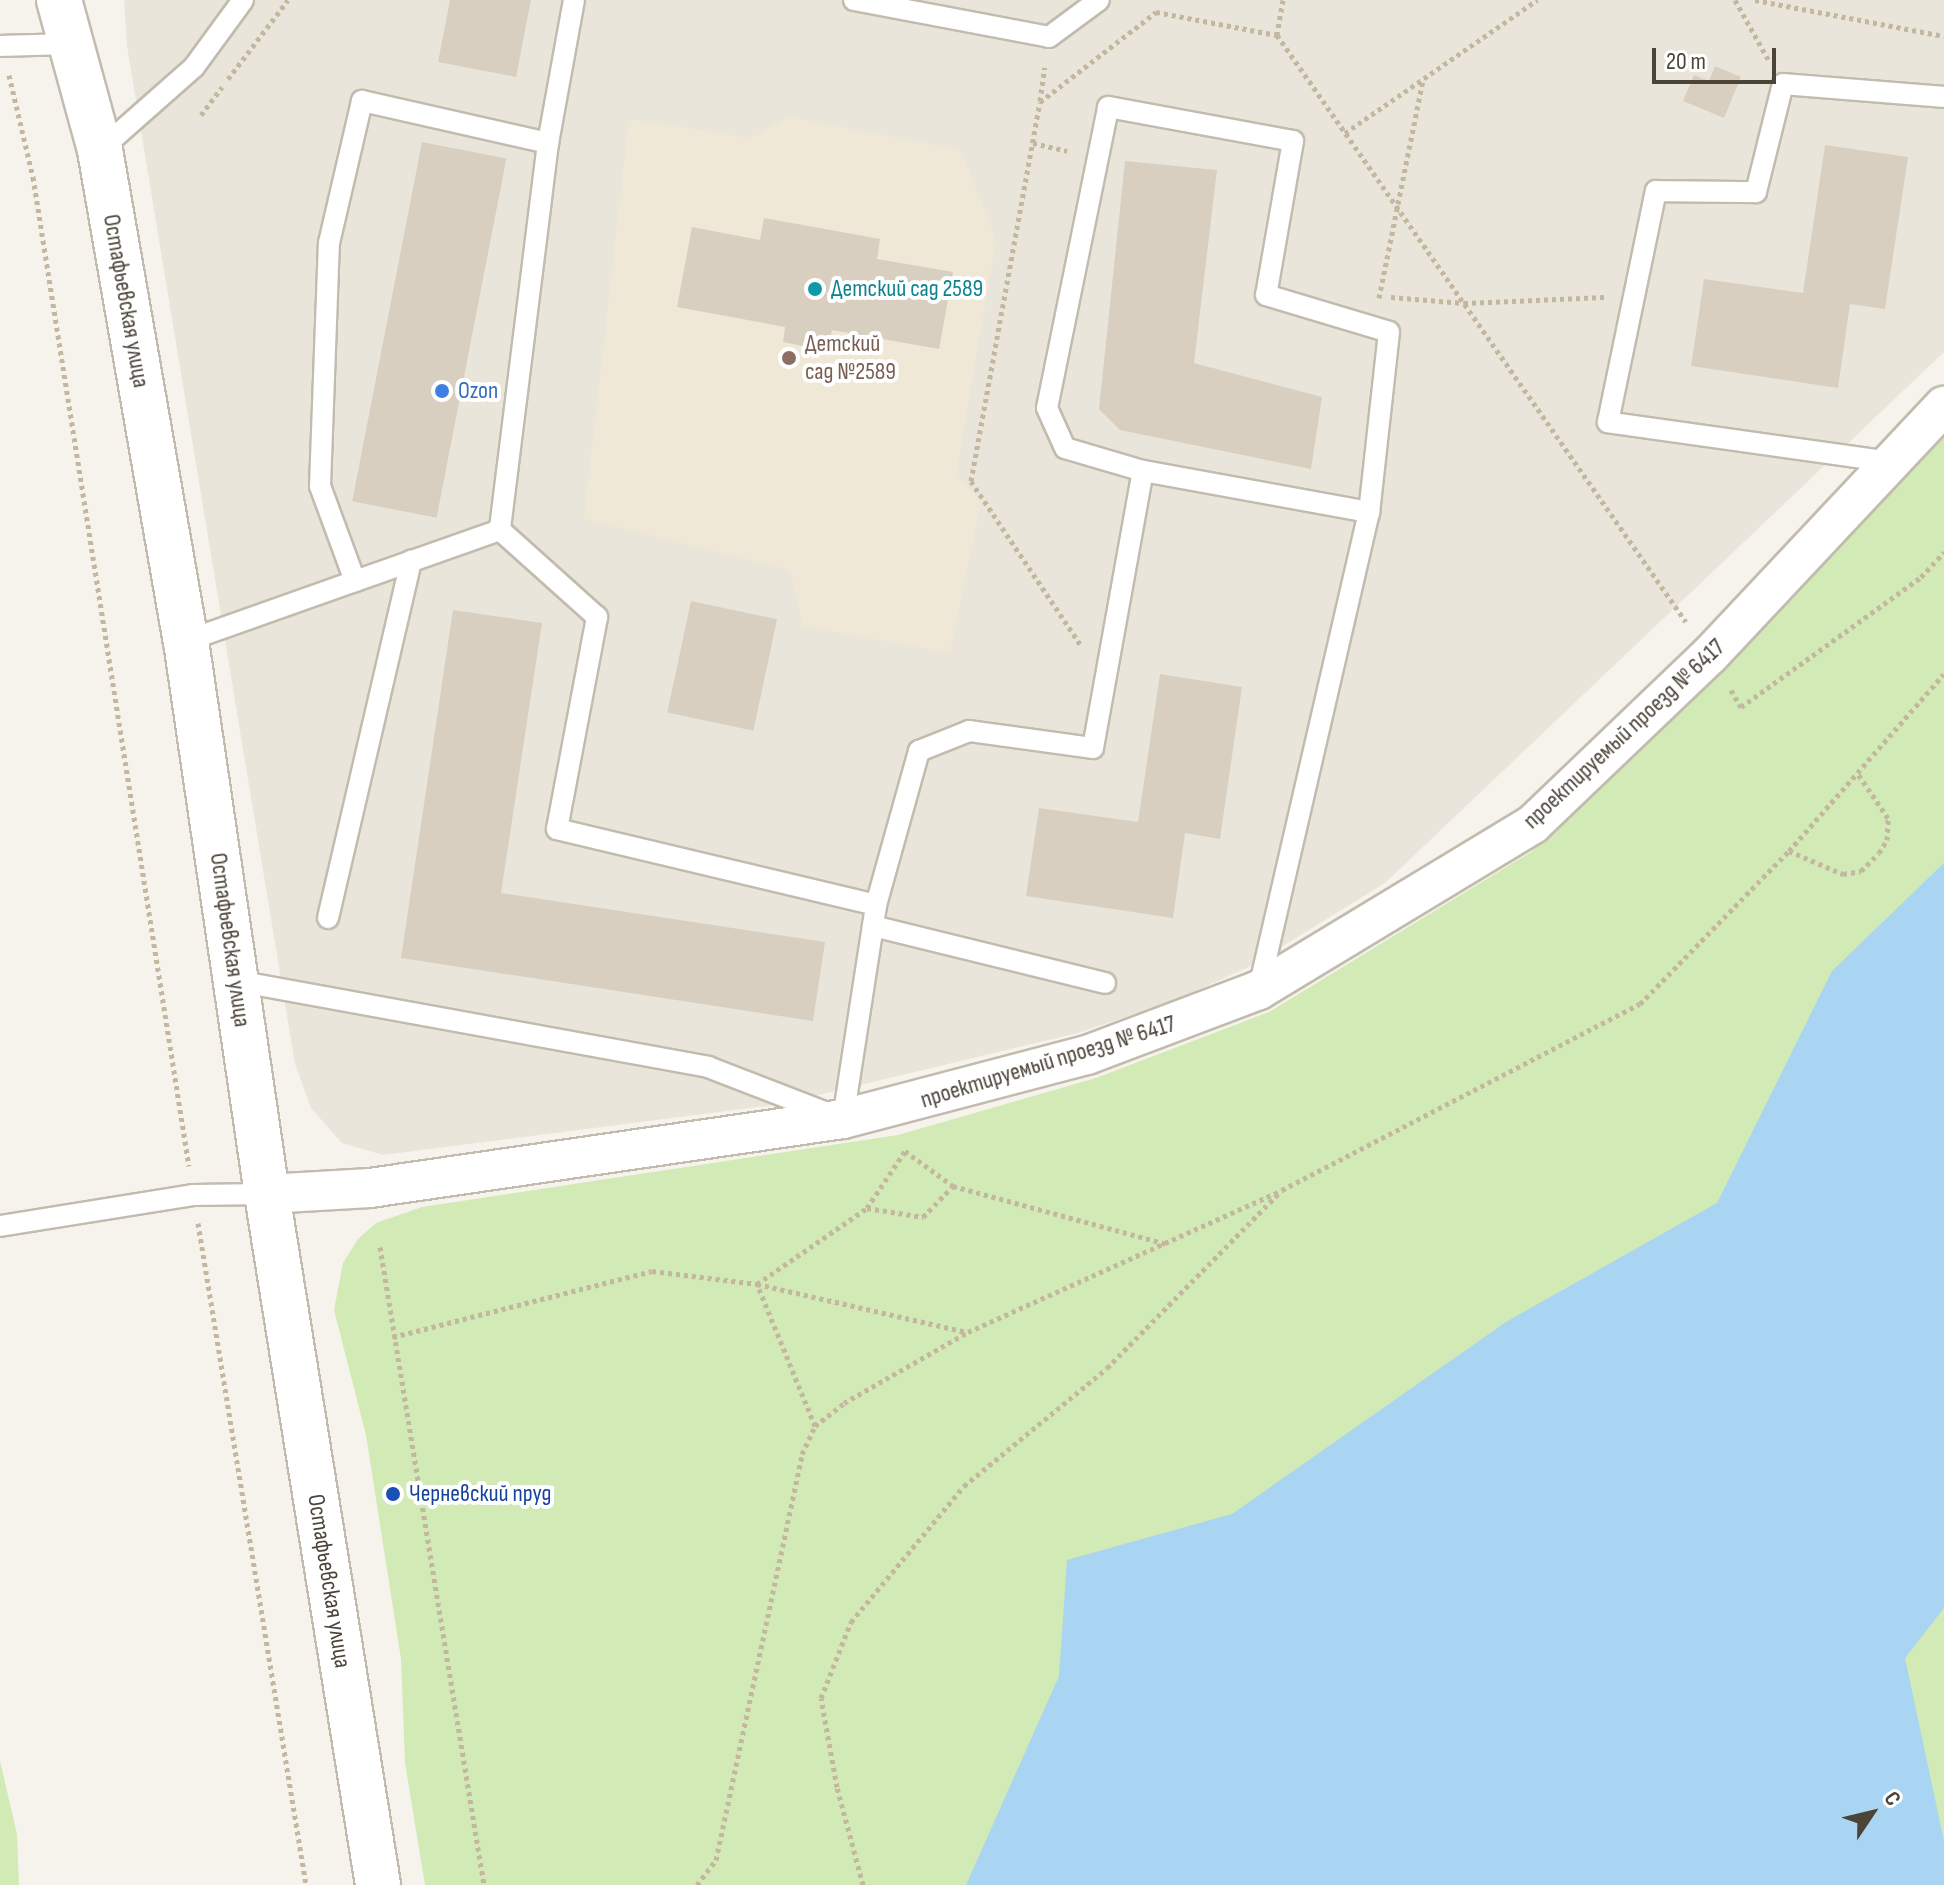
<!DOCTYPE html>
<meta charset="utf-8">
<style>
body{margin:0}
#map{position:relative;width:1944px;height:1885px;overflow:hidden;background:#f6f3ec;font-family:"Sofia Sans Condensed",sans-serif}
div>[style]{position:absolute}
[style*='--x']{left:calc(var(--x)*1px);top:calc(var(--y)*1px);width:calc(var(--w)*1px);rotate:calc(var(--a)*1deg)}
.residential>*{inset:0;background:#eae5da}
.education>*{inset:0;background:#efe8d6}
.green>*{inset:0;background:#d2eab5}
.water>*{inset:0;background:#a9d4f2}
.building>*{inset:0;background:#d8cfc1;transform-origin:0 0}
.path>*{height:5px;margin-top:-2.5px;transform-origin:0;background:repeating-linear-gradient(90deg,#c4b79f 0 4px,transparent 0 8px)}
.roads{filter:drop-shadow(2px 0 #c2bbae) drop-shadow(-2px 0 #c2bbae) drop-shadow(0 2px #c2bbae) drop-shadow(0 -2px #c2bbae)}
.service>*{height:20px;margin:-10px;padding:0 10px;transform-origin:10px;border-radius:10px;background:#fff}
.minor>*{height:38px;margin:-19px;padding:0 19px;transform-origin:19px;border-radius:19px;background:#fff}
.tertiary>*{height:44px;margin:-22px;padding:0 22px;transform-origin:22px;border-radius:22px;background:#fff}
.dots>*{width:22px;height:22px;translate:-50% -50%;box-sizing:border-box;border:4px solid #fff;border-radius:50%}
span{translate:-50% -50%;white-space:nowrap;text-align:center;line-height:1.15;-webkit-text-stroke:8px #fff;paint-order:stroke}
.culture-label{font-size:24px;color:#0d838f}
.left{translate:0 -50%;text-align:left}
.street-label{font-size:24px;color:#4b4439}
.education-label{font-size:24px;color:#785e54}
.shop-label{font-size:24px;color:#366cbe}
.transit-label{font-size:24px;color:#164399}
.north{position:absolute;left:1832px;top:1773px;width:80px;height:80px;-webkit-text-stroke:6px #fff;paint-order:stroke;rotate:55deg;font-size:22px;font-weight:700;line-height:32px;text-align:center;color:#4b4439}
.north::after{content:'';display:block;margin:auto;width:28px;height:36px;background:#4b4439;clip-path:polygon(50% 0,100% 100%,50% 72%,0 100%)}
.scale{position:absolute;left:1652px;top:48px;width:124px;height:36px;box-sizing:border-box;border:4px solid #4b4439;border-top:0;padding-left:10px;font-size:24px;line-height:28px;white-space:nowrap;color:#4b4439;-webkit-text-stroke:6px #fff;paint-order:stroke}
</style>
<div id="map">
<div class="residential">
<i style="clip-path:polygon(124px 0,1944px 0,1944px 352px,1385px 883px,1249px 967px,1175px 1000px,1078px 1033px,781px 1104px,383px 1155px,342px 1143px,311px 1108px,295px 1064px,127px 46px)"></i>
</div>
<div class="education">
<i style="clip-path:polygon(789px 117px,961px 150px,996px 240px,956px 475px,981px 502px,950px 653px,803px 626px,790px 570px,584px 519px,629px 119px,751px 138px)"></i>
</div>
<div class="green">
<i style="clip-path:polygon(1944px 429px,1944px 1885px,425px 1885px,405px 1763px,401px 1659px,366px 1435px,334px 1310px,343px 1263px,358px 1239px,376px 1223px,422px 1207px,898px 1135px,1096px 1078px,1269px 1012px,1531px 852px,1709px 682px)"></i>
<i style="clip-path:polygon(0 1761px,17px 1834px,19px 1885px,0 1885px)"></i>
</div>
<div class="water">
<i style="clip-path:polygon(1944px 863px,1944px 1608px,1905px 1658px,1944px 1841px,1944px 1885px,966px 1885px,1059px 1676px,1067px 1560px,1232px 1514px,1506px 1322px,1717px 1203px,1832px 971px)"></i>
</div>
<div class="building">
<i style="clip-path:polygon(450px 0,531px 0,516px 77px,438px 62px)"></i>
<i style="clip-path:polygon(1715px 66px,1741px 77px,1724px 118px,1683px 101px,1694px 75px,1709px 81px)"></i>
<i style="left:422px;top:142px;width:86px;height:366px;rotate:11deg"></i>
<i style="clip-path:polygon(1825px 145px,1908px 157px,1885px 309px,1850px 304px,1838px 388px,1691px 366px,1704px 279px,1803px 293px)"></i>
<i style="clip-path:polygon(1125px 161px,1217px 170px,1194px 363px,1322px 397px,1311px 469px,1120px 430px,1099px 409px)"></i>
<i style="clip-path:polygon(764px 218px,880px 239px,877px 259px,953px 272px,939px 349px,832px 330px,828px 351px,783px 342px,785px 327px,677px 307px,692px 227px,760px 240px)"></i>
<i style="left:691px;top:601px;width:88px;height:114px;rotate:12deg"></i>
<i style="clip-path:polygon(453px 610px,542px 623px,501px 893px,825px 942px,813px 1021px,401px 958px)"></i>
<i style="clip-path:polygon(1160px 674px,1242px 687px,1220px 839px,1185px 833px,1173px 918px,1026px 896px,1039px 808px,1138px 822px)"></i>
</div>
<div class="path">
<i style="--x:1283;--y:0;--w:36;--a:100"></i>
<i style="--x:1277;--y:35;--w:715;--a:55.13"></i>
<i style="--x:1735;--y:0;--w:68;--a:60.8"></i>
<i style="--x:1755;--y:0;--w:192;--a:10.8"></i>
<i style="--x:9;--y:75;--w:105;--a:76.8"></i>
<i style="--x:33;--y:177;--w:1001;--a:81.04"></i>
<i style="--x:228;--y:79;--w:99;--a:-52.8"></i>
<i style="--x:1040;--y:101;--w:34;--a:-82"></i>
<i style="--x:201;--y:115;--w:35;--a:-53"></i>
<i style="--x:1345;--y:133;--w:234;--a:-34.7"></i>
<i style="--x:1033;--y:143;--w:35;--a:13"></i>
<i style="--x:1391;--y:297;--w:73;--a:4.7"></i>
<i style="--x:1464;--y:303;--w:141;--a:-2.4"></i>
<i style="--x:1379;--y:298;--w:223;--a:-78.6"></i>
<i style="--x:1080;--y:644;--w:196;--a:-123.8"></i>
<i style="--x:971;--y:481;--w:385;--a:-79.7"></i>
<i style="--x:1040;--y:102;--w:147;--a:-37.8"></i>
<i style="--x:1156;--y:12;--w:123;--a:10.8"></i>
<i style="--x:1731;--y:690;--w:20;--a:60"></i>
<i style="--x:1741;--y:707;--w:222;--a:-35.8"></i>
<i style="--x:1921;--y:577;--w:34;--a:-47"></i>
<i style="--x:1789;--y:851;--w:59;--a:23.1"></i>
<i style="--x:1843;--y:874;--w:18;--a:-9"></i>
<i style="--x:1861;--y:871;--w:25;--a:-45"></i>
<i style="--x:1879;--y:853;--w:15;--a:-58"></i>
<i style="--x:1887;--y:840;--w:22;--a:-87"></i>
<i style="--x:1888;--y:818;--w:53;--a:-124.3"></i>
<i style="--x:867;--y:1208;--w:57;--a:9.1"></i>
<i style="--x:923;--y:1217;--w:43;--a:-45.9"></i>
<i style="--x:198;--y:1223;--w:671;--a:80.73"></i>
<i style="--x:380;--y:1247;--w:646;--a:80.74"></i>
<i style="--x:393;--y:1337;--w:267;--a:-14.3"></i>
<i style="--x:652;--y:1271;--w:106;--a:7.1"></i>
<i style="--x:757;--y:1284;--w:215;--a:12.9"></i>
<i style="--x:815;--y:1426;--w:153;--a:-112.2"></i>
<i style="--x:757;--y:1284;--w:134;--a:-34.6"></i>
<i style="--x:867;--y:1208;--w:69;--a:-56.3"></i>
<i style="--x:905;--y:1151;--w:59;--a:36.1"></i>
<i style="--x:953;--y:1186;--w:222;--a:15.2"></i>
<i style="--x:697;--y:1885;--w:31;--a:-53"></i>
<i style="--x:716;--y:1860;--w:415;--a:-78"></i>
<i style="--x:802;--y:1454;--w:31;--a:-65"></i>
<i style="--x:815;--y:1426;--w:37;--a:-38"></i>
<i style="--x:844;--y:1403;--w:143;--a:-29.8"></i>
<i style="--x:968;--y:1332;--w:345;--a:-24.3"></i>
<i style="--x:1282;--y:1190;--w:403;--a:-27.5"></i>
<i style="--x:1640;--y:1004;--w:214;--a:-45.8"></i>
<i style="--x:1789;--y:851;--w:235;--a:-48.8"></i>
<i style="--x:863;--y:1885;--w:101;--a:-104.9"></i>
<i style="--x:837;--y:1787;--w:90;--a:-100.2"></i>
<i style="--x:821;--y:1698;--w:82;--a:-68.5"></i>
<i style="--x:851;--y:1622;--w:177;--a:-50.3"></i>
<i style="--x:964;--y:1486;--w:185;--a:-39.5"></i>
<i style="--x:1107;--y:1368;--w:245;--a:-45.5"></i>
</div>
<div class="roads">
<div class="service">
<i style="--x:854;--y:0;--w:198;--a:10.7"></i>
<i style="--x:1049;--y:37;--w:62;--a:-36.5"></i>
<i style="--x:0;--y:46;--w:71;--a:-1.6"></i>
<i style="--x:548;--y:143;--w:145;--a:-79.7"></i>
<i style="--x:100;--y:150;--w:125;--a:-41.4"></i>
<i style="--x:194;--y:67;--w:83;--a:-53.8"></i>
<i style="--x:1891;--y:462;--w:286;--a:-172"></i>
<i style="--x:1608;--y:422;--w:236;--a:-78.3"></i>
<i style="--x:1656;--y:191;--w:100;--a:0.6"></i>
<i style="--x:1756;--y:192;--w:111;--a:-76"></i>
<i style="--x:1783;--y:84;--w:162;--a:4.6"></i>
<i style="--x:1143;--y:471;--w:81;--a:-163.6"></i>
<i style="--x:1065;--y:448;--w:44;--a:-114.2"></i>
<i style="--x:1047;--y:408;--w:307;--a:-78.5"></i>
<i style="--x:1108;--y:107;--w:188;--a:10.4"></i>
<i style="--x:1293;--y:141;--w:156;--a:99.9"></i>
<i style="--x:1266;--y:295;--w:128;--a:16.7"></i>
<i style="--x:1389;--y:332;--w:181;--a:96.3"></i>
<i style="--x:186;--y:641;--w:179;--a:-19.5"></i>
<i style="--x:355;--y:581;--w:101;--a:-110.2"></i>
<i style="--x:320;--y:486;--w:243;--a:-87.9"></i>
<i style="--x:329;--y:243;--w:146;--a:-76.9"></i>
<i style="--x:362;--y:101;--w:191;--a:12.7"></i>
<i style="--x:548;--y:143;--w:390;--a:97.1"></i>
<i style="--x:500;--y:530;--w:154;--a:160.6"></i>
<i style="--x:876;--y:905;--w:160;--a:-74.4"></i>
<i style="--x:919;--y:751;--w:54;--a:-21.8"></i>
<i style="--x:969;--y:731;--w:125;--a:7.8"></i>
<i style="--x:1093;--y:748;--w:281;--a:-79.8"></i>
<i style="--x:1143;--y:471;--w:230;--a:10.3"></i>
<i style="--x:1369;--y:512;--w:490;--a:103"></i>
<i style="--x:328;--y:918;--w:367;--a:-76.9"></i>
<i style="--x:873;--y:926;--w:239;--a:13.8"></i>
<i style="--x:236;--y:981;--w:480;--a:10.3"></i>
<i style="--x:708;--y:1067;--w:145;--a:21.1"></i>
<i style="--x:843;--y:1119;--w:217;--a:-81.2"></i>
<i style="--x:876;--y:905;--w:328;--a:-166.6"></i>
<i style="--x:557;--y:829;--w:216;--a:-79.3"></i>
<i style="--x:597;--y:617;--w:130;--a:-138.1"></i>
<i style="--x:0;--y:1226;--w:195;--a:-9.1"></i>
<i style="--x:193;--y:1195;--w:74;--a:-0.8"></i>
</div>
<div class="minor">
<i style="--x:267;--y:1194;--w:103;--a:-3.3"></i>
<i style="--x:370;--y:1188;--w:478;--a:-8.3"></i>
<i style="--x:843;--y:1119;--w:252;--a:-14.7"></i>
<i style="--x:1087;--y:1055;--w:184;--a:-20.7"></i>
<i style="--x:1259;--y:990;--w:320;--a:-31.2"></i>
<i style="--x:1533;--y:824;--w:245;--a:-43.7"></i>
<i style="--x:1710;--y:655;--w:342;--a:-46.8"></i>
</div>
<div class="tertiary">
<i style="--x:59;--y:0;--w:156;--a:74.7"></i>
<i style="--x:100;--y:150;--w:498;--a:80.1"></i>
<i style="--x:186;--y:641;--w:559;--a:81.67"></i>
<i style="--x:267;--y:1194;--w:700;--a:80.87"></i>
</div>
</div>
<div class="dots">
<i style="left:815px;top:289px;background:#0f9aa8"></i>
<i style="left:789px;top:358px;background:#8d6e63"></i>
<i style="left:442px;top:391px;background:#3f7fe0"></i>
<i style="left:393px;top:1494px;background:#1a4fb4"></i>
</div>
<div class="culture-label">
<span class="left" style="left:831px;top:289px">Детский сад 2589</span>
</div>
<div class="street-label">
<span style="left:126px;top:301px;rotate:80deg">Остафьевская улица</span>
<span style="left:1624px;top:734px;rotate:-43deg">проектируемый проезд № 6417</span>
<span style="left:230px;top:940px;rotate:82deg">Остафьевская улица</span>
<span style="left:1048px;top:1062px;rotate:-17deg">проектируемый проезд № 6417</span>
<span style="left:329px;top:1581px;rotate:81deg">Остафьевская улица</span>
</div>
<div class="education-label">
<span class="left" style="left:805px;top:358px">Детский<br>сад №2589</span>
</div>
<div class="shop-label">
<span class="left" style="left:458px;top:391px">Ozon</span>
</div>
<div class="transit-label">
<span class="left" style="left:409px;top:1494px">Черневский пруд</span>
</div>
<div class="north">С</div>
<div class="scale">20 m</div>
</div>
